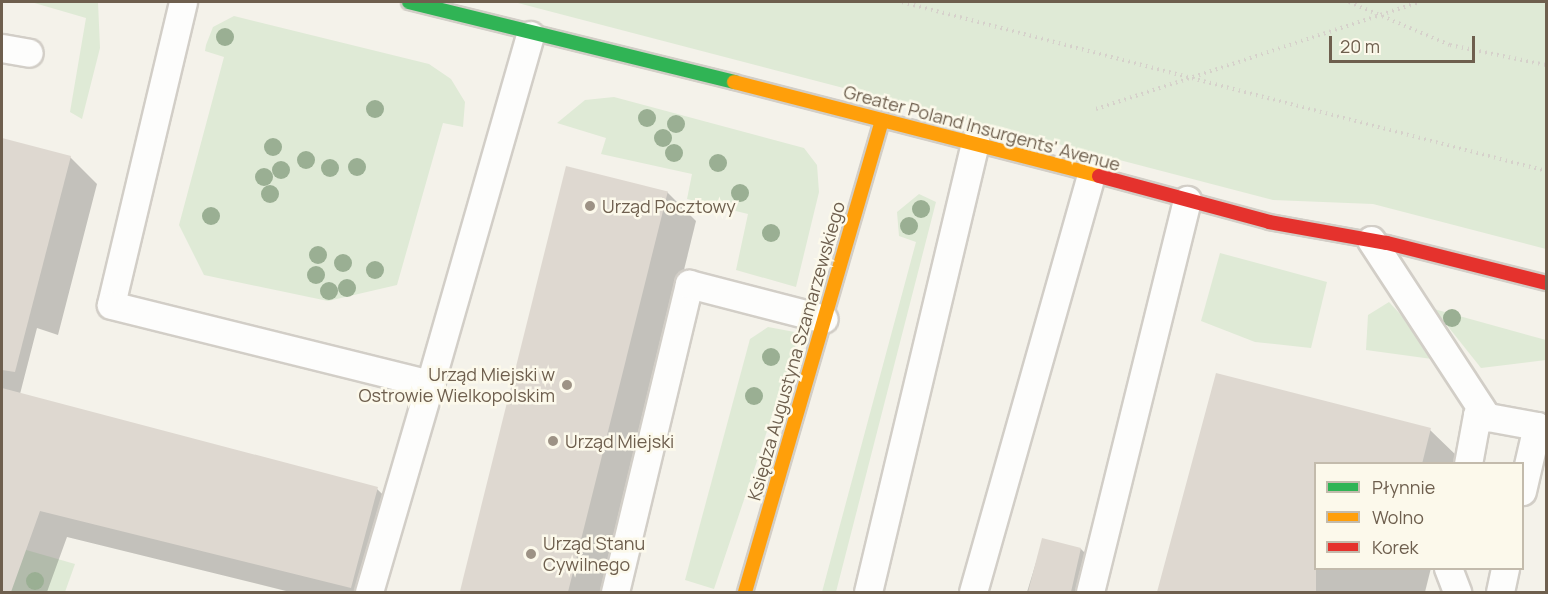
<!DOCTYPE html>
<meta charset="utf-8">
<style>
body{margin:0}
#map{position:relative;width:1548px;height:594px;overflow:hidden;background:#f4f2ea;font-family:Manrope,sans-serif}
div>[style]{position:absolute}
[style*='--x']{left:calc(var(--x)*1px);top:calc(var(--y)*1px);width:calc(var(--w)*1px);rotate:calc(var(--a)*1deg)}
.green>*{inset:0;background:#dfead6}
.shadow>*{inset:0;background:#0003}
.building>*{inset:0;background:#ded8d0;transform-origin:0 0}
.path>*{height:4px;margin-top:-2px;transform-origin:0;background:repeating-linear-gradient(90deg,#d6d1cb 0 1.5px,transparent 0 6px)}
.roads{filter:drop-shadow(2px 0 #d2cec7) drop-shadow(-2px 0 #d2cec7) drop-shadow(0 2px #d2cec7) drop-shadow(0 -2px #d2cec7)}
.lane>*{height:27px;margin:-13.5px;padding:0 13.5px;transform-origin:13.5px;border-radius:13.5px;background:#fdfdfc}
.fast>*{height:14px;margin:-7px;padding:0 7px;transform-origin:7px;border-radius:7px;background:#30b455}
.slow>*{height:14px;margin:-7px;padding:0 7px;transform-origin:7px;border-radius:7px;background:#ff9f0a}
.jam>*{height:14px;margin:-7px;padding:0 7px;transform-origin:7px;border-radius:7px;background:#e5322d}
.trees>*{width:18px;height:18px;margin:-9px;border-radius:50%;background:#9aaf93}
.dots>*{width:16px;height:16px;translate:-50% -50%;box-sizing:border-box;border:3px solid #fcf9eb;border-radius:50%}
span{translate:-50% -50%;white-space:nowrap;text-align:center;line-height:1.15;-webkit-text-stroke:5px #fcf9eb;paint-order:stroke}
.street-label{font-size:18px;color:#6e5f4e}
.poi-label{font-size:18px;color:#6e5f4e}
.left{translate:0 -50%;text-align:left}
.right{translate:-100% -50%;text-align:right}
.frame{position:absolute;inset:0;border:3px solid #6e5f4e;pointer-events:none}
.legend{position:absolute;left:1314px;top:462px;width:210px;height:108px;box-sizing:border-box;background:#fcf9eb;border:2px solid #c3bbac;margin:0;padding:8px 10px;list-style:none;font-size:18px;color:#6e5f4e}
.legend li{display:flex;align-items:center;gap:12px;height:30px}
.legend b{width:30px;border:2px solid #c3bbac}
.scale{position:absolute;left:1329px;top:36px;width:146px;height:27px;box-sizing:border-box;border:3px solid #6e5f4e;border-top:0;padding-left:8px;font-size:18px;line-height:21px;white-space:nowrap;color:#6e5f4e;-webkit-text-stroke:4px #fcf9eb;paint-order:stroke}
</style>
<div id="map">
<div class="green">
<i style="clip-path:polygon(31px 2px,98px 2px,100px 48px,82px 119px,70px 112px,86px 18px)"></i>
<i style="clip-path:polygon(514px 2px,1546px 2px,1546px 249px,1373px 204px,1273px 200px)"></i>
<i style="clip-path:polygon(234px 16px,429px 64px,451px 79px,465px 102px,463px 127px,443px 123px,397px 285px,328px 301px,204px 275px,179px 225px,224px 57px,205px 51px,206px 45px,213px 27px)"></i>
<i style="clip-path:polygon(614px 97px,804px 148px,817px 165px,819px 192px,796px 287px,736px 270px,748px 214px,687px 199px,692px 174px,601px 154px,606px 138px,557px 123px,585px 100px)"></i>
<i style="clip-path:polygon(919px 194px,936px 202px,836px 592px,822px 592px,916px 242px,899px 236px,897px 212px)"></i>
<i style="clip-path:polygon(1220px 253px,1327px 282px,1311px 348px,1255px 342px,1201px 321px)"></i>
<i style="clip-path:polygon(1389px 302px,1427px 343px,1432px 359px,1366px 350px,1368px 315px)"></i>
<i style="clip-path:polygon(1434px 309px,1546px 340px,1546px 360px,1481px 368px)"></i>
<i style="clip-path:polygon(768px 327px,800px 333px,714px 589px,685px 580px,750px 339px)"></i>
<i style="clip-path:polygon(2px 543px,75px 564px,65px 592px,2px 592px)"></i>
</div>
<div class="shadow">
<i style="clip-path:polygon(2px 139px,70px 157px,97px 184px,58px 335px,37px 328px,20px 394px,377px 489px,405px 516px,384px 592px,290px 592px,67px 537px,47px 592px,2px 592px)"></i>
<i style="clip-path:polygon(567px 168px,667px 192px,696px 221px,605px 592px,464px 592px)"></i>
<i style="clip-path:polygon(1217px 375px,1430px 430px,1459px 458px,1457px 464px,1316px 464px,1316px 568px,1431px 568px,1425px 592px,1158px 592px)"></i>
<i style="clip-path:polygon(1043px 540px,1081px 549px,1092px 560px,1084px 592px,1027px 592px)"></i>
</div>
<div class="building">
<i style="clip-path:polygon(2px 138px,71px 156px,15px 372px,2px 370px)"></i>
<i style="left:566px;top:166px;width:105px;height:439px;rotate:14deg"></i>
<i style="clip-path:polygon(1216px 373px,1431px 428px,1422px 464px,1316px 464px,1316px 592px,1157px 592px)"></i>
<i style="clip-path:polygon(2px 388px,378px 487px,351px 588px,40px 511px,11px 592px,2px 592px)"></i>
<i style="clip-path:polygon(1042px 538px,1081px 548px,1071px 592px,1028px 592px)"></i>
</div>
<div class="path">
<i style="--x:902;--y:2;--w:666;--a:14.7"></i>
<i style="--x:1349;--y:2;--w:110;--a:23.1"></i>
<i style="--x:1450;--y:45;--w:98;--a:11.8"></i>
<i style="--x:1096;--y:109;--w:340;--a:-18.3"></i>
</div>
<div class="roads">
<div class="lane">
<i style="--x:183;--y:2;--w:311;--a:103.4"></i>
<i style="--x:111;--y:305;--w:329;--a:13.9"></i>
<i style="--x:430;--y:384;--w:363;--a:-74"></i>
<i style="--x:2;--y:48;--w:27;--a:10"></i>
<i style="--x:1371;--y:240;--w:212;--a:56.8"></i>
<i style="--x:1468;--y:464;--w:50;--a:-79.6"></i>
<i style="--x:1477;--y:415;--w:61;--a:10.4"></i>
<i style="--x:1537;--y:426;--w:67;--a:103"></i>
<i style="--x:1448;--y:568;--w:26;--a:69"></i>
<i style="--x:369;--y:592;--w:217;--a:-73.7"></i>
<i style="--x:615;--y:592;--w:317;--a:-76.5"></i>
<i style="--x:689;--y:284;--w:139;--a:14.5"></i>
<i style="--x:868;--y:592;--w:463;--a:-76.6"></i>
<i style="--x:973;--y:592;--w:434;--a:-74.2"></i>
<i style="--x:1090;--y:592;--w:404;--a:-76.1"></i>
<i style="--x:1500;--y:592;--w:25;--a:-78"></i>
</div>
<div class="fast">
<i style="--x:409;--y:2;--w:335;--a:13.8"></i>
</div>
<div class="slow">
<i style="--x:734;--y:82;--w:377;--a:14.4"></i>
<i style="--x:745;--y:592;--w:491;--a:-73.8"></i>
</div>
<div class="jam">
<i style="--x:1099;--y:176;--w:176;--a:15.1"></i>
<i style="--x:1269;--y:222;--w:120;--a:10.1"></i>
<i style="--x:1387;--y:243;--w:164;--a:14.1"></i>
</div>
</div>
<div class="trees">
<i style="left:225px;top:37px"></i>
<i style="left:375px;top:109px"></i>
<i style="left:647px;top:118px"></i>
<i style="left:676px;top:124px"></i>
<i style="left:663px;top:138px"></i>
<i style="left:273px;top:147px"></i>
<i style="left:674px;top:153px"></i>
<i style="left:306px;top:160px"></i>
<i style="left:718px;top:163px"></i>
<i style="left:357px;top:167px"></i>
<i style="left:330px;top:168px"></i>
<i style="left:281px;top:170px"></i>
<i style="left:264px;top:177px"></i>
<i style="left:740px;top:193px"></i>
<i style="left:270px;top:194px"></i>
<i style="left:921px;top:209px"></i>
<i style="left:211px;top:216px"></i>
<i style="left:909px;top:226px"></i>
<i style="left:771px;top:233px"></i>
<i style="left:318px;top:255px"></i>
<i style="left:343px;top:263px"></i>
<i style="left:375px;top:270px"></i>
<i style="left:316px;top:275px"></i>
<i style="left:347px;top:288px"></i>
<i style="left:329px;top:291px"></i>
<i style="left:1452px;top:318px"></i>
<i style="left:771px;top:357px"></i>
<i style="left:754px;top:396px"></i>
<i style="left:35px;top:581px"></i>
</div>
<div class="dots">
<i style="left:590px;top:206px;background:#9d9285"></i>
<i style="left:567px;top:385px;background:#9d9285"></i>
<i style="left:553px;top:441px;background:#9d9285"></i>
<i style="left:531px;top:554px;background:#9d9285"></i>
</div>
<div class="street-label">
<span style="left:982px;top:128px;rotate:15deg">Greater Poland Insurgents' Avenue</span>
<span style="left:796px;top:351px;rotate:-74deg">Księdza Augustyna Szamarzewskiego</span>
</div>
<div class="poi-label">
<span class="left" style="left:602px;top:206px">Urząd Pocztowy</span>
<span class="right" style="left:555px;top:385px">Urząd Miejski w<br>Ostrowie Wielkopolskim</span>
<span class="left" style="left:565px;top:441px">Urząd Miejski</span>
<span class="left" style="left:543px;top:554px">Urząd Stanu<br>Cywilnego</span>
</div>
<div class="frame"></div>
<ul class="legend">
<li><b style="height:8px;background:#30b455"></b>Płynnie</li>
<li><b style="height:8px;background:#ff9f0a"></b>Wolno</li>
<li><b style="height:8px;background:#e5322d"></b>Korek</li>
</ul>
<div class="scale">20 m</div>
</div>
